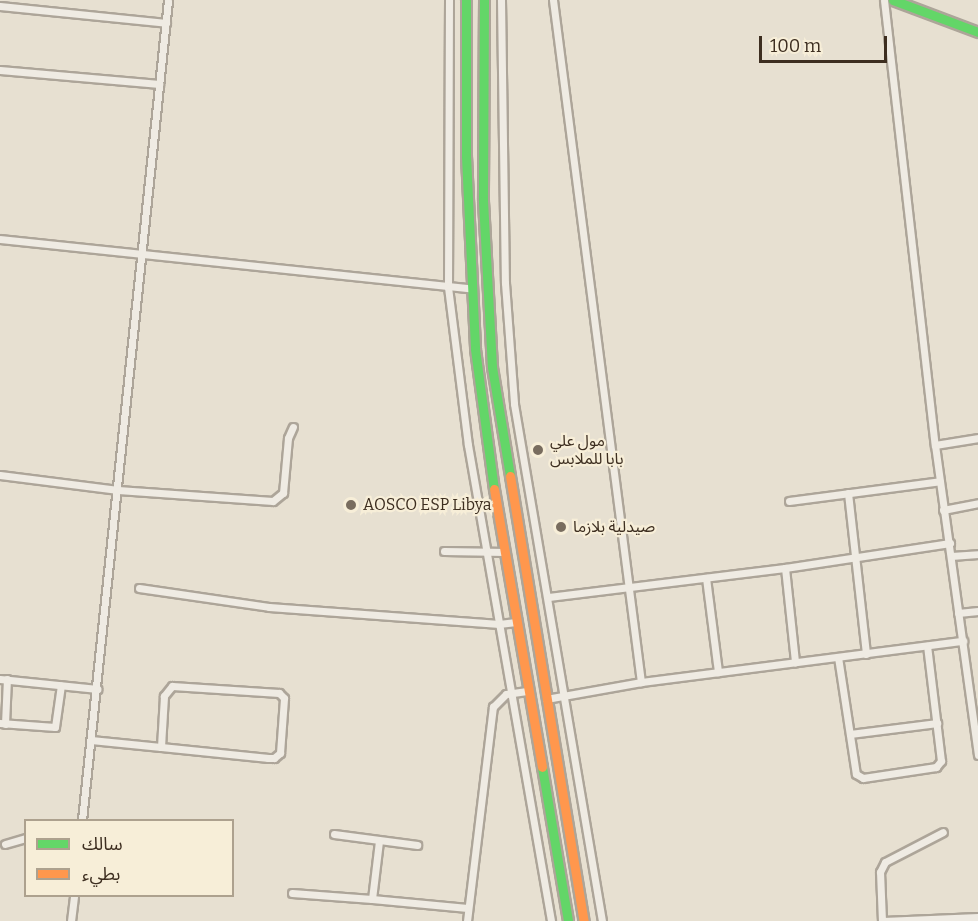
<!DOCTYPE html>
<meta charset="utf-8">
<style>
body{margin:0}
#map{position:relative;width:978px;height:921px;overflow:hidden;background:#e7e0d1;font-family:Bitter,"Noto Sans Arabic",serif}
div>[style]{position:absolute}
[style*='--x']{left:calc(var(--x)*1px);top:calc(var(--y)*1px);width:calc(var(--w)*1px);rotate:calc(var(--a)*1deg)}
.roads{filter:drop-shadow(2px 0 #ada599) drop-shadow(-2px 0 #ada599) drop-shadow(0 2px #ada599) drop-shadow(0 -2px #ada599)}
.street>*{height:7px;margin:-3.5px;padding:0 3.5px;transform-origin:3.5px;border-radius:3.5px;background:#efebe3}
.fast>*{height:9px;margin:-4.5px;padding:0 4.5px;transform-origin:4.5px;border-radius:4.5px;background:#63d668}
.slow>*{height:9px;margin:-4.5px;padding:0 4.5px;transform-origin:4.5px;border-radius:4.5px;background:#ff974d}
.dots>*{width:16px;height:16px;translate:-50% -50%;box-sizing:border-box;border:3px solid #f7eed8;border-radius:50%}
span{translate:-50% -50%;white-space:nowrap;text-align:center;line-height:1.15;-webkit-text-stroke:4.5px #f7eed8;paint-order:stroke}
.poi-label{font-size:16px;color:#3d2e20}
.left{translate:0 -50%;text-align:left}
.legend{position:absolute;left:24px;top:819px;width:210px;height:78px;box-sizing:border-box;background:#f7eed8;border:2px solid #ada18e;margin:0;padding:8px 10px;list-style:none;font-size:18px;color:#3d2e20}
.legend li{display:flex;align-items:center;gap:12px;height:30px}
.legend b{width:30px;border:2px solid #ada18e}
.scale{position:absolute;left:759px;top:36px;width:128px;height:27px;box-sizing:border-box;border:3px solid #3d2e20;border-top:0;padding-left:8px;font-size:18px;line-height:21px;white-space:nowrap;color:#3d2e20;-webkit-text-stroke:4px #f7eed8;paint-order:stroke}
</style>
<div id="map">
<div class="roads">
<div class="street">
<i style="--x:449;--y:0;--w:287;--a:90.2"></i>
<i style="--x:448;--y:287;--w:159;--a:82.8"></i>
<i style="--x:468;--y:445;--w:483;--a:80.1"></i>
<i style="--x:501;--y:0;--w:283;--a:89.2"></i>
<i style="--x:505;--y:283;--w:121;--a:85.7"></i>
<i style="--x:514;--y:404;--w:524;--a:80.34"></i>
<i style="--x:553;--y:0;--w:688;--a:82.65"></i>
<i style="--x:884;--y:0;--w:448;--a:83.5"></i>
<i style="--x:935;--y:445;--w:313;--a:82.1"></i>
<i style="--x:0;--y:6;--w:167;--a:5.8"></i>
<i style="--x:0;--y:70;--w:160;--a:5"></i>
<i style="--x:0;--y:239;--w:473;--a:6"></i>
<i style="--x:935;--y:445;--w:44;--a:-9.2"></i>
<i style="--x:0;--y:475;--w:119;--a:7.2"></i>
<i style="--x:118;--y:490;--w:155;--a:4.1"></i>
<i style="--x:273;--y:501;--w:13;--a:-39"></i>
<i style="--x:283;--y:493;--w:55;--a:-84.8"></i>
<i style="--x:288;--y:438;--w:12;--a:-66"></i>
<i style="--x:848;--y:493;--w:162;--a:83.6"></i>
<i style="--x:789;--y:501;--w:152;--a:-7.5"></i>
<i style="--x:943;--y:510;--w:36;--a:-11"></i>
<i style="--x:444;--y:551;--w:61;--a:0.9"></i>
<i style="--x:951;--y:556;--w:27;--a:-4"></i>
<i style="--x:785;--y:568;--w:95;--a:83.9"></i>
<i style="--x:706;--y:578;--w:95;--a:82.7"></i>
<i style="--x:139;--y:588;--w:131;--a:8.3"></i>
<i style="--x:269;--y:607;--w:231;--a:4.2"></i>
<i style="--x:499;--y:624;--w:17;--a:-7"></i>
<i style="--x:548;--y:597;--w:239;--a:-7"></i>
<i style="--x:785;--y:568;--w:167;--a:-8.6"></i>
<i style="--x:958;--y:613;--w:20;--a:-6"></i>
<i style="--x:838;--y:657;--w:118;--a:81.3"></i>
<i style="--x:856;--y:774;--w:8;--a:30"></i>
<i style="--x:863;--y:778;--w:74;--a:-8.6"></i>
<i style="--x:936;--y:767;--w:8;--a:-50"></i>
<i style="--x:941;--y:761;--w:116;--a:-96.9"></i>
<i style="--x:0;--y:679;--w:98;--a:5.9"></i>
<i style="--x:546;--y:699;--w:97;--a:-10.1"></i>
<i style="--x:641;--y:682;--w:325;--a:-7.3"></i>
<i style="--x:0;--y:723;--w:55;--a:4.2"></i>
<i style="--x:55;--y:727;--w:42;--a:-81.9"></i>
<i style="--x:5;--y:724;--w:45;--a:-87.5"></i>
<i style="--x:850;--y:734;--w:88;--a:-7.2"></i>
<i style="--x:91;--y:740;--w:70;--a:5.7"></i>
<i style="--x:161;--y:747;--w:108;--a:5.9"></i>
<i style="--x:268;--y:758;--w:6;--a:0"></i>
<i style="--x:274;--y:758;--w:8;--a:-40"></i>
<i style="--x:280;--y:753;--w:55;--a:-85.8"></i>
<i style="--x:284;--y:698;--w:7;--a:-135"></i>
<i style="--x:279;--y:693;--w:107;--a:-176.3"></i>
<i style="--x:172;--y:686;--w:13;--a:129"></i>
<i style="--x:164;--y:696;--w:51;--a:93.4"></i>
<i style="--x:82;--y:820;--w:824;--a:-84.01"></i>
<i style="--x:334;--y:834;--w:84;--a:7.5"></i>
<i style="--x:379;--y:841;--w:58;--a:96.9"></i>
<i style="--x:372;--y:899;--w:96;--a:5.4"></i>
<i style="--x:5;--y:844;--w:22;--a:-16"></i>
<i style="--x:292;--y:893;--w:80;--a:4.3"></i>
<i style="--x:71;--y:921;--w:25;--a:-83"></i>
<i style="--x:467;--y:921;--w:216;--a:-83.1"></i>
<i style="--x:493;--y:707;--w:18;--a:-45"></i>
<i style="--x:506;--y:694;--w:21;--a:-8"></i>
<i style="--x:882;--y:921;--w:49;--a:-92.3"></i>
<i style="--x:880;--y:872;--w:11;--a:-63"></i>
<i style="--x:885;--y:862;--w:65;--a:-27.3"></i>
<i style="--x:883;--y:921;--w:95;--a:-2.4"></i>
</div>
<div class="fast">
<i style="--x:466;--y:0;--w:156;--a:90"></i>
<i style="--x:466;--y:156;--w:193;--a:87.3"></i>
<i style="--x:475;--y:349;--w:141;--a:82.3"></i>
<i style="--x:484;--y:0;--w:201;--a:90.3"></i>
<i style="--x:483;--y:201;--w:166;--a:86.9"></i>
<i style="--x:492;--y:367;--w:110;--a:80.6"></i>
<i style="--x:893;--y:0;--w:91;--a:20.6"></i>
<i style="--x:542;--y:767;--w:156;--a:80.4"></i>
</div>
<div class="slow">
<i style="--x:510;--y:476;--w:451;--a:80.6"></i>
<i style="--x:494;--y:489;--w:282;--a:80.2"></i>
</div>
</div>
<div class="dots">
<i style="left:538px;top:450px;background:#786c5e"></i>
<i style="left:351px;top:505px;background:#786c5e"></i>
<i style="left:561px;top:527px;background:#786c5e"></i>
</div>
<div class="poi-label">
<span class="left" style="left:550px;top:450px">مول علي<br>بابا للملابس</span>
<span class="left" style="left:363px;top:505px">AOSCO ESP Libya</span>
<span class="left" style="left:573px;top:527px">صيدلية بلازما</span>
</div>
<ul class="legend">
<li><b style="height:8px;background:#63d668"></b>سالك</li>
<li><b style="height:8px;background:#ff974d"></b>بطيء</li>
</ul>
<div class="scale">100 m</div>
</div>
